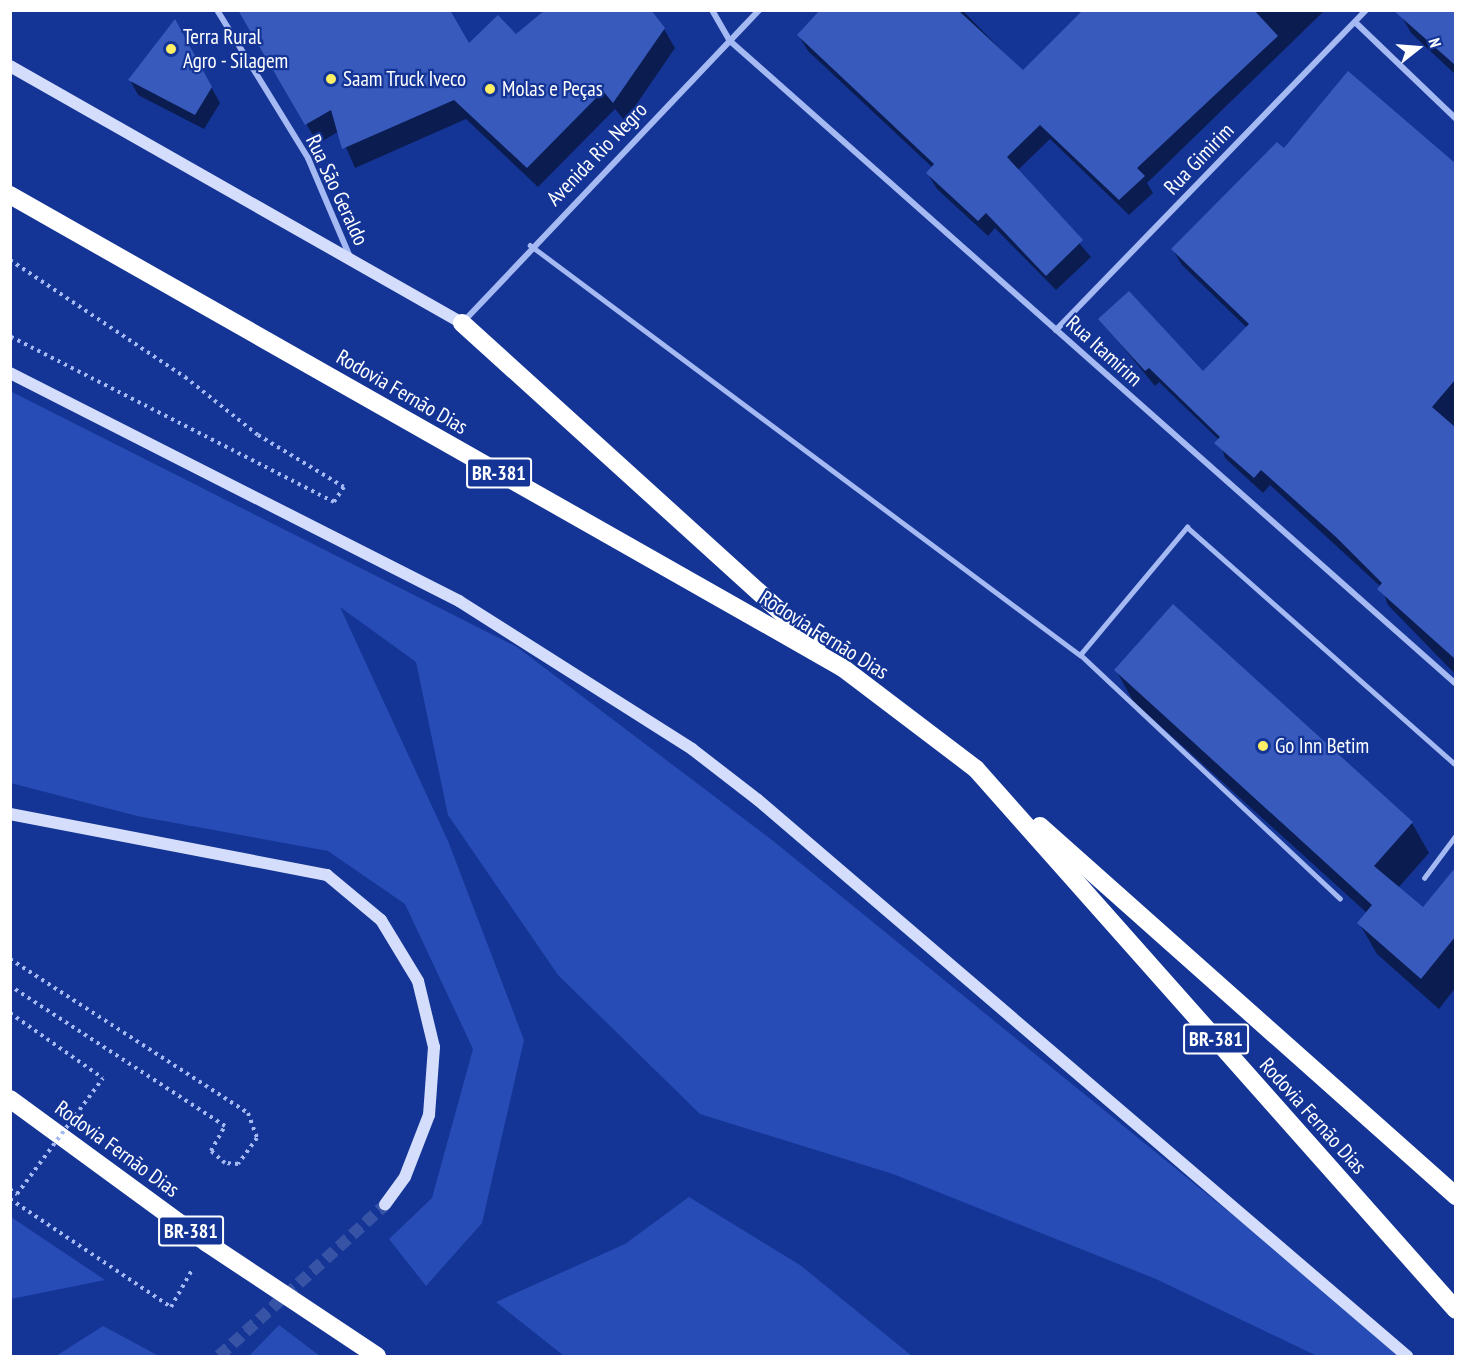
<!DOCTYPE html>
<meta charset="utf-8">
<style>
body{margin:0}
#map{position:relative;width:1466px;height:1367px;overflow:hidden;background:#143596;font-family:"PT Sans Narrow",sans-serif}
div>[style]{position:absolute}
[style*='--x']{left:calc(var(--x)*1px);top:calc(var(--y)*1px);width:calc(var(--w)*1px);rotate:calc(var(--a)*1deg)}
.green>*{inset:0;background:#274cb5}
.shadow>*{inset:0;background:#0007}
.building>*{inset:0;background:#385abc}
.secondary-tunnel>*{height:12px;margin-top:-6px;transform-origin:0;background:repeating-linear-gradient(90deg,#3753a6 0 12px,transparent 0 18px)}
.path>*{height:4px;margin-top:-2px;transform-origin:0;background:repeating-linear-gradient(90deg,#a5b9f2 0 3px,transparent 0 7.5px)}
.service>*{height:4.5px;margin:-2.25px;padding:0 2.25px;transform-origin:2.25px;border-radius:2.25px;background:#a5b9f2}
.minor>*{height:6px;margin:-3px;padding:0 3px;transform-origin:3px;border-radius:3px;background:#a5b9f2}
.secondary>*{height:12px;margin:-6px;padding:0 6px;transform-origin:6px;border-radius:6px;background:#d4defc}
.motorway>*{height:18px;margin:-9px;padding:0 9px;transform-origin:9px;border-radius:9px;background:#fff}
.path-bridge>*{height:4px;margin-top:-2px;transform-origin:0;background:repeating-linear-gradient(90deg,#a5b9f2 0 3px,transparent 0 7.5px)}
.dots>*{width:16px;height:16px;translate:-50% -50%;box-sizing:border-box;border:3px solid #143596;border-radius:50%}
span{translate:-50% -50%;white-space:nowrap;text-align:center;line-height:1.15;-webkit-text-stroke:4.5px #143596;paint-order:stroke}
.shield-label span{padding:2px 4px;background:#143596;border:2px solid;border-radius:4px;-webkit-text-stroke-width:0}
.shield-label{font-size:20px;color:#fff;font-weight:700}
.poi-label{font-size:21px;color:#fff}
.left{translate:0 -50%;text-align:left}
.street-label{font-size:21px;color:#fff}
.frame{position:absolute;inset:0;border:12px solid #fff;pointer-events:none}
.north{position:absolute;left:1388px;top:18px;width:60px;height:60px;-webkit-text-stroke:4px #143596;paint-order:stroke;rotate:73deg;font-size:16px;font-weight:700;line-height:24px;text-align:center;color:#fff}
.north::after{content:'';display:block;margin:auto;width:21px;height:27px;background:#fff;clip-path:polygon(50% 0,100% 100%,50% 72%,0 100%)}
</style>
<div id="map">
<div class="green">
<i style="clip-path:polygon(10px 391px,517px 647px,772px 840px,1406px 1356px,1317px 1356px,1156px 1279px,893px 1174px,700px 1114px,558px 975px,448px 815px,416px 662px,340px 607px,448px 841px,524px 1040px,482px 1223px,426px 1286px,389px 1239px,432px 1198px,473px 1049px,405px 904px,328px 851px,137px 816px,11px 783px)"></i>
<i style="clip-path:polygon(689px 1197px,800px 1265px,912px 1356px,564px 1356px,496px 1302px,625px 1244px)"></i>
<i style="clip-path:polygon(10px 1217px,11px 1217px,105px 1280px,11px 1299px)"></i>
<i style="clip-path:polygon(279px 1325px,320px 1356px,249px 1356px)"></i>
<i style="clip-path:polygon(103px 1326px,159px 1356px,56px 1356px)"></i>
</div>
<div class="shadow">
<i style="clip-path:polygon(822px 10px,962px 10px,1023px 72px,1088px 10px,1325px 10px,1147px 183px,1153px 193px,1129px 215px,1050px 139px,1017px 171px,1091px 257px,1056px 290px,995px 228px,988px 236px,937px 189px,928px 174px,933px 168px,808px 51px,799px 36px)"></i>
<i style="clip-path:polygon(1408px 10px,1456px 10px,1456px 75px,1411px 33px,1402px 17px)"></i>
<i style="clip-path:polygon(242px 13px,469px 45px,516px 36px,664px 29px,675px 48px,625px 121px,615px 109px,538px 187px,466px 119px,355px 168px,339px 131px,318px 144px)"></i>
<i style="clip-path:polygon(183px 36px,220px 103px,204px 129px,138px 95px,130px 80px)"></i>
<i style="clip-path:polygon(1284px 150px,1452px 162px,1456px 167px,1456px 675px,1388px 605px,1381px 587px,1270px 485px,1263px 493px,1225px 458px,1219px 440px,1159px 382px,1155px 386px,1100px 319px,1203px 373px,1247px 328px,1182px 265px,1173px 250px)"></i>
<i style="clip-path:polygon(1116px 670px,1412px 823px,1429px 853px,1398px 888px,1424px 909px,1456px 867px,1456px 987px,1439px 1009px,1377px 954px,1359px 923px,1367px 913px,1133px 701px)"></i>
</div>
<div class="building">
<i style="clip-path:polygon(238px 10px,450px 10px,469px 43px,498px 15px,516px 34px,545px 10px,651px 10px,665px 28px,613px 103px,603px 91px,527px 168px,454px 100px,342px 149px,331px 110px,305px 125px)"></i>
<i style="clip-path:polygon(820px 10px,959px 11px,1023px 70px,1083px 10px,1254px 10px,1278px 36px,1137px 168px,1145px 176px,1119px 200px,1040px 125px,1007px 157px,1083px 240px,1046px 276px,986px 213px,978px 221px,926px 173px,934px 164px,797px 35px)"></i>
<i style="clip-path:polygon(1393px 10px,1455px 10px,1455px 65px)"></i>
<i style="clip-path:polygon(175px 19px,212px 87px,195px 115px,128px 80px)"></i>
<i style="clip-path:polygon(1348px 71px,1455px 163px,1455px 380px,1432px 407px,1455px 427px,1455px 659px,1377px 589px,1382px 583px,1336px 537px,1261px 470px,1254px 478px,1214px 443px,1220px 437px,1149px 368px,1145px 371px,1098px 319px,1129px 291px,1203px 371px,1249px 324px,1171px 249px,1277px 142px,1284px 148px)"></i>
<i style="clip-path:polygon(1173px 604px,1413px 822px,1374px 866px,1423px 907px,1455px 868px,1455px 937px,1421px 979px,1357px 923px,1372px 905px,1114px 670px)"></i>
</div>
<div class="secondary-tunnel">
<i style="--x:219;--y:1356;--w:224;--a:-42.3"></i>
</div>
<div class="path">
<i style="--x:10;--y:260;--w:211;--a:33.8"></i>
<i style="--x:185;--y:377;--w:93;--a:38.5"></i>
<i style="--x:258;--y:435;--w:100;--a:31.2"></i>
<i style="--x:344;--y:487;--w:18;--a:124"></i>
<i style="--x:334;--y:502;--w:364;--a:-152.9"></i>
<i style="--x:10;--y:959;--w:283;--a:32.9"></i>
<i style="--x:248;--y:1113;--w:27;--a:70"></i>
<i style="--x:257;--y:1138;--w:32;--a:126"></i>
<i style="--x:238;--y:1164;--w:13;--a:-176"></i>
<i style="--x:225;--y:1163;--w:18;--a:-139"></i>
<i style="--x:211;--y:1151;--w:29;--a:-61"></i>
<i style="--x:225;--y:1126;--w:257;--a:-146.9"></i>
<i style="--x:10;--y:1013;--w:113;--a:35"></i>
<i style="--x:10;--y:1189;--w:9;--a:36"></i>
<i style="--x:10;--y:1199;--w:194;--a:33.9"></i>
<i style="--x:171;--y:1307;--w:43;--a:-60.4"></i>
</div>
<div class="service">
<i style="--x:530;--y:245;--w:686;--a:36.7"></i>
<i style="--x:1424;--y:878;--w:54;--a:-53.3"></i>
<i style="--x:1340;--y:899;--w:357;--a:-136.8"></i>
<i style="--x:1080;--y:655;--w:167;--a:-50.1"></i>
<i style="--x:1187;--y:527;--w:359;--a:41.5"></i>
</div>
<div class="minor">
<i style="--x:217;--y:10;--w:174;--a:58.4"></i>
<i style="--x:308;--y:158;--w:108;--a:67"></i>
<i style="--x:712;--y:10;--w:36;--a:60"></i>
<i style="--x:730;--y:41;--w:970;--a:41.53"></i>
<i style="--x:1355;--y:22;--w:140;--a:43.8"></i>
<i style="--x:464;--y:321;--w:429;--a:-46.5"></i>
<i style="--x:1056;--y:330;--w:446;--a:-45.9"></i>
</div>
<div class="secondary">
<i style="--x:10;--y:66;--w:520;--a:29.62"></i>
<i style="--x:10;--y:373;--w:504;--a:26.92"></i>
<i style="--x:459;--y:601;--w:276;--a:32.4"></i>
<i style="--x:692;--y:749;--w:83;--a:37.7"></i>
<i style="--x:758;--y:800;--w:855;--a:40.59"></i>
<i style="--x:10;--y:814;--w:323;--a:10.9"></i>
<i style="--x:327;--y:875;--w:70;--a:39.8"></i>
<i style="--x:381;--y:920;--w:71;--a:58.8"></i>
<i style="--x:418;--y:981;--w:68;--a:76.4"></i>
<i style="--x:434;--y:1047;--w:68;--a:94.2"></i>
<i style="--x:429;--y:1115;--w:66;--a:111.2"></i>
<i style="--x:405;--y:1177;--w:34;--a:126"></i>
</div>
<div class="motorway">
<i style="--x:10;--y:195;--w:958;--a:29.59"></i>
<i style="--x:843;--y:668;--w:167;--a:37.2"></i>
<i style="--x:976;--y:769;--w:723;--a:48.42"></i>
<i style="--x:462;--y:323;--w:479;--a:42.2"></i>
<i style="--x:1040;--y:826;--w:557;--a:41.65"></i>
<i style="--x:10;--y:1099;--w:244;--a:36.2"></i>
<i style="--x:207;--y:1243;--w:204;--a:33.6"></i>
</div>
<div class="path-bridge">
<i style="--x:17;--y:1194;--w:144;--a:-53.4"></i>
</div>
<div class="dots">
<i style="left:171px;top:49px;background:#ffef66"></i>
<i style="left:331px;top:79px;background:#ffef66"></i>
<i style="left:490px;top:89px;background:#ffef66"></i>
<i style="left:1263px;top:746px;background:#ffef66"></i>
</div>
<div class="shield-label">
<span style="left:499px;top:473px">BR-381</span>
<span style="left:1216px;top:1039px">BR-381</span>
<span style="left:191px;top:1231px">BR-381</span>
</div>
<div class="poi-label">
<span class="left" style="left:183px;top:49px">Terra Rural<br>Agro - Silagem</span>
<span class="left" style="left:343px;top:79px">Saam Truck Iveco</span>
<span class="left" style="left:502px;top:89px">Molas e Peças</span>
<span class="left" style="left:1275px;top:746px">Go Inn Betim</span>
</div>
<div class="street-label">
<span style="left:597px;top:154px;rotate:-46deg">Avenida Rio Negro</span>
<span style="left:1199px;top:159px;rotate:-46deg">Rua Gimirim</span>
<span style="left:337px;top:190px;rotate:65deg">Rua São Geraldo</span>
<span style="left:1104px;top:351px;rotate:42deg">Rua Itamirim</span>
<span style="left:402px;top:392px;rotate:30deg">Rodovia Fernão Dias</span>
<span style="left:824px;top:635px;rotate:32deg">Rodovia Fernão Dias</span>
<span style="left:1313px;top:1116px;rotate:48deg">Rodovia Fernão Dias</span>
<span style="left:117px;top:1149px;rotate:36deg">Rodovia Fernão Dias</span>
</div>
<div class="frame"></div>
<div class="north">N</div>
</div>
